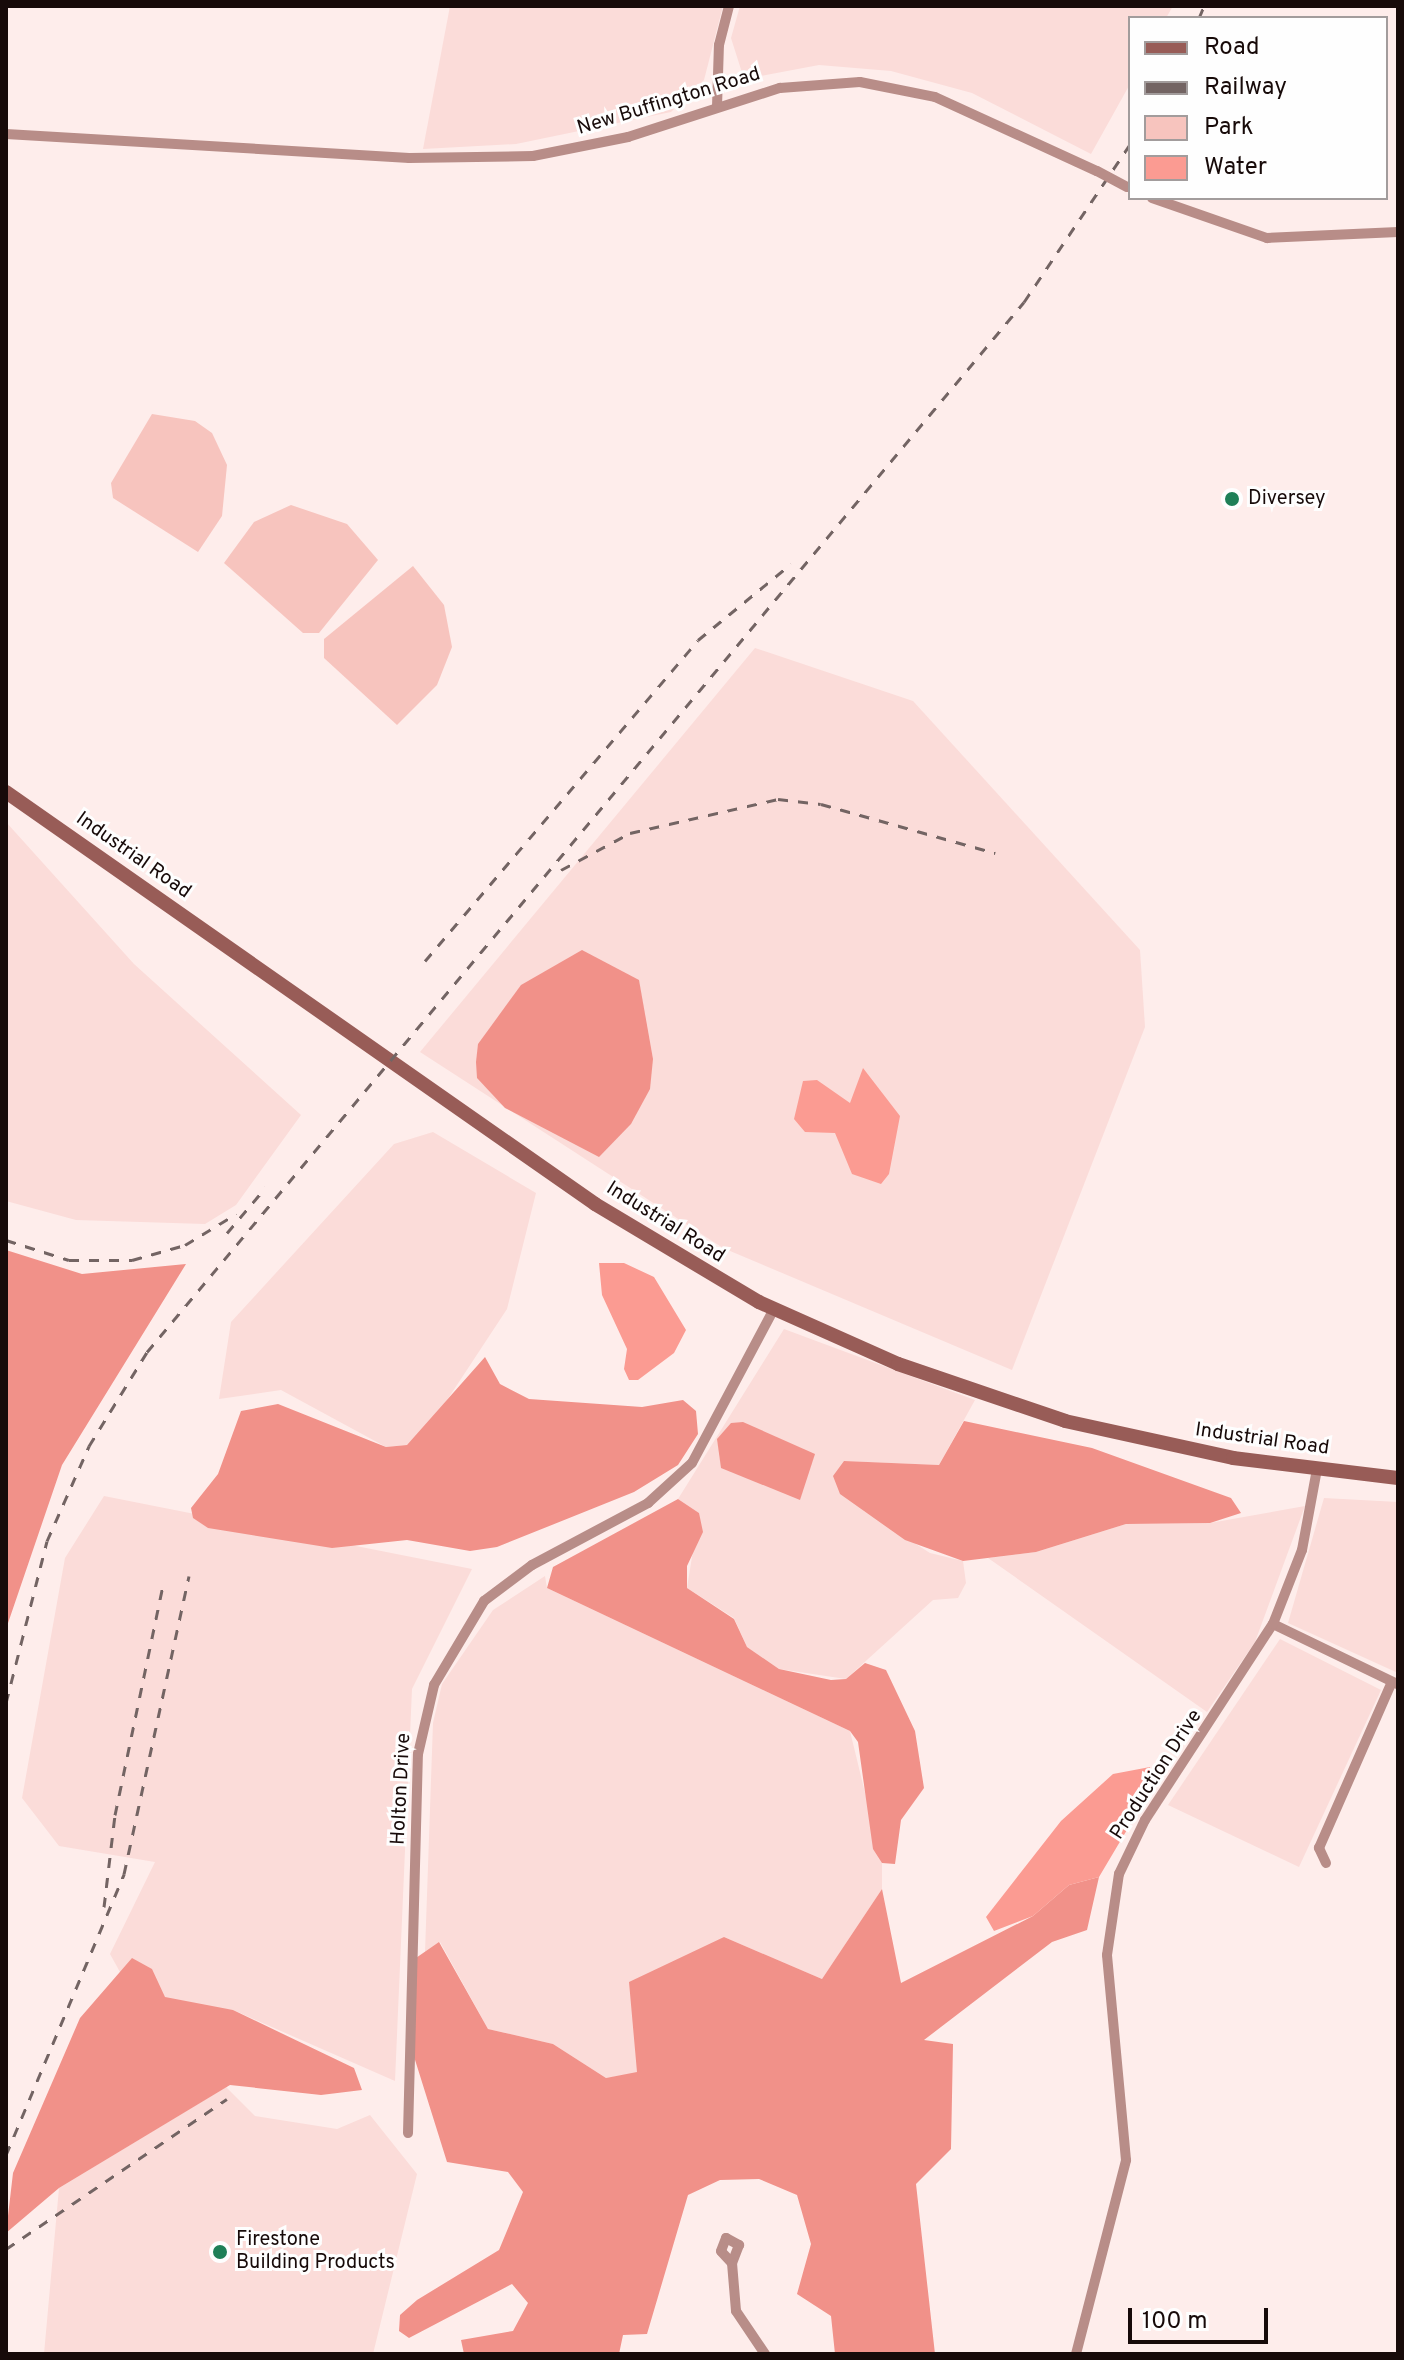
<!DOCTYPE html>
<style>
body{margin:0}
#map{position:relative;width:1404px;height:2360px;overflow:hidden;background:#feedeb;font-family:Overpass,sans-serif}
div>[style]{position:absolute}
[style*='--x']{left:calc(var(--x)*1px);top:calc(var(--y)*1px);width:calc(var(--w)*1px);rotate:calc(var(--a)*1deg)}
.built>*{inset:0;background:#fbdcd9}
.green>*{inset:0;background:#f7c4be}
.forest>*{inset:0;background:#f19189}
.water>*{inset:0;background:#fb9b92}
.minor>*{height:10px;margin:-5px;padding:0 5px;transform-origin:5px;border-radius:5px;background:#b88d88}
.secondary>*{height:14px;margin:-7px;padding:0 7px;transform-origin:7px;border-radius:7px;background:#985c57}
.rail>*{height:3px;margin-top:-1.5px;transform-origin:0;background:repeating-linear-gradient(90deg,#736463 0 10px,transparent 0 20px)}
.minor-bridge>*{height:10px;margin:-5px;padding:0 5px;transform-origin:5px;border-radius:5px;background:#b88d88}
.dots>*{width:22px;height:22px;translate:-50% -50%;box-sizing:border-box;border:4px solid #fefefe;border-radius:50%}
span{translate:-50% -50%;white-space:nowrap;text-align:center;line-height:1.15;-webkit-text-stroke:6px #fefefe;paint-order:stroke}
.street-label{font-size:20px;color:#170a09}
.poi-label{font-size:20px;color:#170a09}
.left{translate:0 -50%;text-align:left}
.frame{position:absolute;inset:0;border:8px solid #170a09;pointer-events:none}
.legend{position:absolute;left:1128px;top:16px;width:260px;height:184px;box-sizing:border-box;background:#fefefe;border:2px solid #a29c9c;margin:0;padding:10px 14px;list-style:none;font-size:24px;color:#170a09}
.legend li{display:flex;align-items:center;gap:16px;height:40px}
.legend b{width:40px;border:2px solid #a29c9c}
.scale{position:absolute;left:1128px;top:2308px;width:140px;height:36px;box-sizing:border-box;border:4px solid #170a09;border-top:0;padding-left:10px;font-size:24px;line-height:28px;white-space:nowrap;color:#170a09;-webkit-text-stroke:6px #fefefe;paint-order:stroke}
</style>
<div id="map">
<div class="built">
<i style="clip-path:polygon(450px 6px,723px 6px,704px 80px,671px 112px,516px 144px,423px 149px)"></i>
<i style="clip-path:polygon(740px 6px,1173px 6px,1166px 18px,1130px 18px,1130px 84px,1091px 154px,972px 93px,891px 71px,819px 65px,744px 79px,731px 38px)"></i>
<i style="clip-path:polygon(755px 648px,913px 701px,1140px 950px,1145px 1027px,1012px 1370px,723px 1248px,420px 1052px)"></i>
<i style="clip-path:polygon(6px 822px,134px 964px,301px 1115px,236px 1205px,205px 1224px,76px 1220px,6px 1201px)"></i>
<i style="clip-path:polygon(433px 1132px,536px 1193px,507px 1309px,428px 1429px,407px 1445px,386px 1447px,281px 1390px,219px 1399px,231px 1322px,394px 1144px)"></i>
<i style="clip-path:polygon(784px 1329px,975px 1400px,939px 1465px,844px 1461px,864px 1511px,930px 1553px,963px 1561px,966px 1583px,958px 1598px,933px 1600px,846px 1679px,779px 1669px,747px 1647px,734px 1618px,687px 1588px,699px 1513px,678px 1499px)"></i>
<i style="clip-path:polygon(104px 1496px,472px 1569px,412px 1689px,395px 2081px,233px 2010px,136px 2001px,110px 1954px,155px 1862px,59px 1846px,22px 1798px,65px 1558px)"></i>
<i style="clip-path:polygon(1324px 1498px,1398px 1502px,1398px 1673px,1288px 1623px)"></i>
<i style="clip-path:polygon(1305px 1506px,1255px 1642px,1207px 1712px,988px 1558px,1036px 1552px,1126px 1524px,1210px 1523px)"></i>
<i style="clip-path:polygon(545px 1576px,547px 1588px,850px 1731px,882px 1863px,882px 1889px,822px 1979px,724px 1937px,637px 2073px,606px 2078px,553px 2044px,488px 2029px,440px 1942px,425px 1952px,433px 1723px,442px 1684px,493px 1610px)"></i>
<i style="clip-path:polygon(1280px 1639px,1381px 1690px,1299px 1867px,1168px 1805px)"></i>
<i style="clip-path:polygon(226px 2087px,255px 2116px,337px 2129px,370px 2115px,417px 2174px,373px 2354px,44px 2354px,59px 2188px)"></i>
</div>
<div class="green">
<i style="clip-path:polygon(152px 414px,195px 421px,212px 433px,227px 465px,222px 516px,198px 552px,113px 498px,111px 483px)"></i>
<i style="clip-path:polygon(291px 505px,347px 524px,378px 560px,319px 633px,303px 633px,224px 563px,254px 522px)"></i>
<i style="clip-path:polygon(413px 566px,444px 605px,452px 647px,437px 685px,397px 725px,324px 658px,324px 639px)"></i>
</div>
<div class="forest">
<i style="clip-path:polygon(582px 950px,639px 980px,653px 1059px,650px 1089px,631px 1124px,599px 1157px,505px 1108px,477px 1078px,476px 1062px,478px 1044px,521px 985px)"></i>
<i style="clip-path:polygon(6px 1250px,82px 1274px,186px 1264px,62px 1465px,6px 1629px)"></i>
<i style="clip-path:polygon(485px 1357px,500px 1384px,529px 1399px,642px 1407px,683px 1400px,696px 1411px,698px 1434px,678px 1465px,634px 1492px,497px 1547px,470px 1551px,407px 1540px,332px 1548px,208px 1528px,193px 1518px,191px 1508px,218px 1474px,241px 1411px,278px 1404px,386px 1447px,407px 1445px)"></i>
<i style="clip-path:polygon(964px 1421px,1092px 1448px,1231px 1498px,1241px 1513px,1210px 1523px,1126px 1524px,1036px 1552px,963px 1561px,905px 1540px,840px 1494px,833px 1476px,844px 1461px,939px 1465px)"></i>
<i style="clip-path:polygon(743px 1422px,815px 1454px,800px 1500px,721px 1468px,717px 1439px,731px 1423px)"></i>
<i style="clip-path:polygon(678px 1499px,699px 1513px,703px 1532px,687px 1566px,687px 1588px,734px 1619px,747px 1647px,779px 1669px,831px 1680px,846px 1679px,865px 1663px,886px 1670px,915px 1731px,924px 1788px,901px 1820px,895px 1864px,882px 1863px,873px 1849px,858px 1742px,850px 1731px,547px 1588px,553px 1567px)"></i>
<i style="clip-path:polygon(1099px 1877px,1087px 1930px,1052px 1942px,924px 2040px,953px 2044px,951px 2149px,916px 2184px,935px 2354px,835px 2354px,831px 2316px,797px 2294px,811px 2244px,797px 2195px,759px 2179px,720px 2180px,688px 2195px,647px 2334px,623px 2335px,619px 2354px,464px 2354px,461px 2340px,513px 2331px,528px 2303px,512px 2284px,409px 2338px,399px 2331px,400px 2315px,417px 2300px,499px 2250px,523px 2192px,508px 2172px,447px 2162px,411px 2047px,413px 1960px,439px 1942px,488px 2029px,553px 2044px,606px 2078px,637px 2072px,629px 1982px,724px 1937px,822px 1979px,882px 1889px,901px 1983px,1033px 1916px,1069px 1885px)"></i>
<i style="clip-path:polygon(132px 1958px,152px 1969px,165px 1997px,233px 2010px,354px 2068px,362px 2090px,321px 2095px,230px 2085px,59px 2188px,6px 2233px,13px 2173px,80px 2018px)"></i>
</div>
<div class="water">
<i style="clip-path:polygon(863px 1068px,900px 1116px,889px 1174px,881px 1184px,852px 1174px,835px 1133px,805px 1132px,794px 1119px,803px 1081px,817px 1080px,850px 1103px)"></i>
<i style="clip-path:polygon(599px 1263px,624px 1263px,654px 1277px,686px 1330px,674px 1353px,638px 1380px,629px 1380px,624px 1369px,627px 1349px,602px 1295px)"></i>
<i style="clip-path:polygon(1150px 1767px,1153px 1786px,1099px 1877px,1069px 1885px,1033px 1916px,994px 1931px,986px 1917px,1061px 1821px,1113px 1774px)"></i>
</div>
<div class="minor">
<i style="--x:717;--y:107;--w:62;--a:-88.2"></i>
<i style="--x:719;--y:45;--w:40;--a:-75.6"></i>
<i style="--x:6;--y:134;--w:404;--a:3.4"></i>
<i style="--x:409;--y:158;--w:124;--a:-0.9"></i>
<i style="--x:533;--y:156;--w:97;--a:-11.3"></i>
<i style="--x:628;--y:137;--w:160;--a:-17.9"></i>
<i style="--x:780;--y:88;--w:80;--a:-4.3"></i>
<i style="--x:860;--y:82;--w:76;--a:11.3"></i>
<i style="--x:935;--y:97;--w:178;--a:24.6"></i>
<i style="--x:1152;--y:198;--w:122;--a:19.2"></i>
<i style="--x:1267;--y:238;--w:131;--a:-2.6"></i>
<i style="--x:1273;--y:1624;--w:138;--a:25.8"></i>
<i style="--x:1326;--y:1863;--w:17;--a:-115"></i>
<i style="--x:1319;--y:1848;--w:181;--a:-66.3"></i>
<i style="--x:408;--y:2133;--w:379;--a:-88.5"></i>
<i style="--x:418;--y:1754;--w:71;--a:-76.9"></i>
<i style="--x:434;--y:1685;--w:98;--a:-59.2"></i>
<i style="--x:484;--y:1601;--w:60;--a:-36.9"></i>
<i style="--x:532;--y:1565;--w:132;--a:-28.1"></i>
<i style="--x:648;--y:1503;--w:59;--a:-42.3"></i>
<i style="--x:692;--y:1463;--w:174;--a:-62"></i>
<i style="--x:732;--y:2263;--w:16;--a:-133"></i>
<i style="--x:721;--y:2251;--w:14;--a:-69"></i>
<i style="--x:726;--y:2238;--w:15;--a:28"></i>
<i style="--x:739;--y:2245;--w:19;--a:111"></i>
<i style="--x:732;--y:2263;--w:48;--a:85.2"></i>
<i style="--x:736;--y:2311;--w:52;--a:56"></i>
<i style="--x:1076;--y:2354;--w:200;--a:-75.5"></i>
<i style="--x:1126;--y:2160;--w:206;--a:-95.3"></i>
<i style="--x:1107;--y:1955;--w:82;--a:-81.6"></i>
<i style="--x:1119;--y:1874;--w:60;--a:-64.3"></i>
<i style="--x:1145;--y:1820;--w:234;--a:-56.9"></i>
<i style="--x:1273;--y:1624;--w:79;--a:-68.6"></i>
<i style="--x:1302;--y:1550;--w:82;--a:-79.5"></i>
</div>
<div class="secondary">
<i style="--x:6;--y:792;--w:719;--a:34.97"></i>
<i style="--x:595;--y:1204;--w:191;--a:30.9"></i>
<i style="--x:759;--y:1302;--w:152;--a:24"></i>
<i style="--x:898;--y:1364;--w:176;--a:18.8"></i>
<i style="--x:1065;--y:1421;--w:172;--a:12.4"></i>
<i style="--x:1233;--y:1458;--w:166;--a:6.9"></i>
</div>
<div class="rail">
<i style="--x:1199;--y:18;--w:13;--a:-67"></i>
<i style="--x:561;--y:870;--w:78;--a:-28.2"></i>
<i style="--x:630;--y:833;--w:152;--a:-12.9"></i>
<i style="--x:778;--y:799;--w:43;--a:6.6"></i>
<i style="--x:821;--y:804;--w:181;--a:15.7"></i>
<i style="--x:425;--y:961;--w:421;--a:-49.6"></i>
<i style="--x:698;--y:640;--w:120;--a:-39.3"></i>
<i style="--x:227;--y:1233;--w:60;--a:-49.7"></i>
<i style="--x:6;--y:1240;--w:66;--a:17.6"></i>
<i style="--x:69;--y:1260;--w:63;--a:0"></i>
<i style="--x:132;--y:1260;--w:55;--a:-15.8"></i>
<i style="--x:185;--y:1245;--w:60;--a:-31.3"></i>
<i style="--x:6;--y:1703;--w:167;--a:-75.8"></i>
<i style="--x:47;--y:1541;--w:104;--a:-66.1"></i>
<i style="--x:89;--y:1446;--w:110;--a:-58.3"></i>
<i style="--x:147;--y:1352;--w:1368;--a:-50.13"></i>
<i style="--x:1024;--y:302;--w:190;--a:-56.1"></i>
<i style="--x:104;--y:1907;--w:93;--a:-83.2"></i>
<i style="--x:115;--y:1815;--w:239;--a:-78.2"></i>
<i style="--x:6;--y:2155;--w:305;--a:-67.2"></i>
<i style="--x:124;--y:1874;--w:305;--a:-77.7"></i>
<i style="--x:6;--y:2249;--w:267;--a:-34.2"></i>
</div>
<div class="minor-bridge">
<i style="--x:1097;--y:171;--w:34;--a:28"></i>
</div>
<div class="dots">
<i style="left:1232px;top:499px;background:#1f7f57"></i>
<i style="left:220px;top:2252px;background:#1f7f57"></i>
</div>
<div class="street-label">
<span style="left:669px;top:102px;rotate:-17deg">New Buffington Road</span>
<span style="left:133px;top:856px;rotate:35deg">Industrial Road</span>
<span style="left:665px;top:1223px;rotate:32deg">Industrial Road</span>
<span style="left:1262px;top:1440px;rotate:8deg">Industrial Road</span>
<span style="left:1157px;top:1775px;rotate:-57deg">Production Drive</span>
<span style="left:402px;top:1789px;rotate:-87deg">Holton Drive</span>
</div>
<div class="poi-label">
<span class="left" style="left:1248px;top:499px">Diversey</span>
<span class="left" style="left:236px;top:2252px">Firestone<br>Building Products</span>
</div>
<div class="frame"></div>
<ul class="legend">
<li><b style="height:10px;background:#985c57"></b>Road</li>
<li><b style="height:10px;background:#736463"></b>Railway</li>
<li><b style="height:22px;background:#f7c4be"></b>Park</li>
<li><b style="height:22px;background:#fb9b92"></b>Water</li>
</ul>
<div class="scale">100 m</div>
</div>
